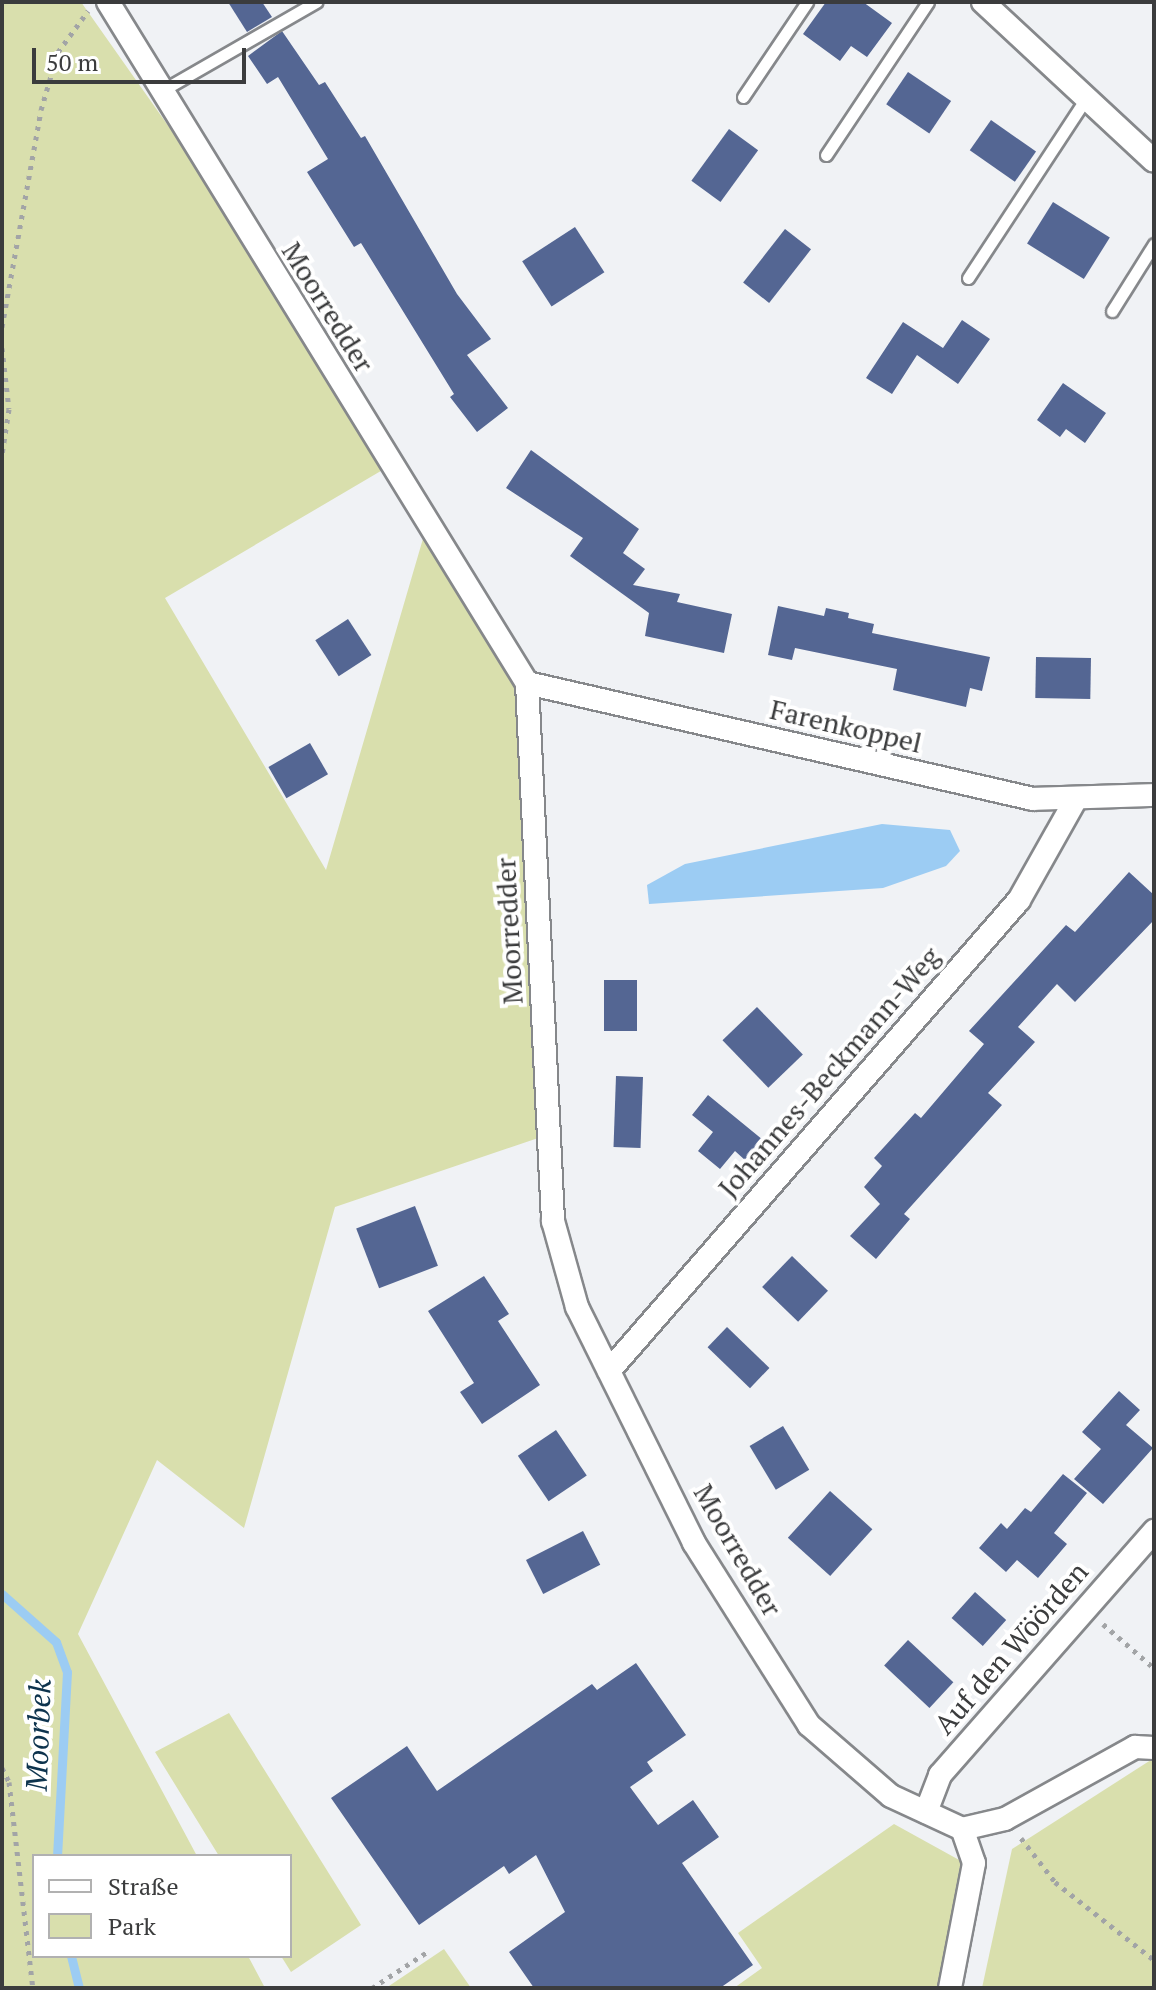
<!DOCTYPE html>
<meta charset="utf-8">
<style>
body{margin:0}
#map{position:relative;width:1156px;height:1990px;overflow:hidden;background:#f0f2f5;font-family:"PT Serif",serif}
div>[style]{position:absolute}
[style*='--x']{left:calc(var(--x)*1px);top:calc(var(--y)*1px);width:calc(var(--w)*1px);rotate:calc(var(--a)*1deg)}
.green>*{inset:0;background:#d9dfad}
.water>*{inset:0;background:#9cccf3}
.stream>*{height:9px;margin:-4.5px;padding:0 4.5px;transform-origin:4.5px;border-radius:4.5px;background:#9cccf3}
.building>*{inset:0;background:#546693;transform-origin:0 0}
.path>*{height:5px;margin-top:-2.5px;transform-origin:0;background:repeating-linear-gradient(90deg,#a2a4a6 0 4px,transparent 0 10px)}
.roads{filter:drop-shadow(2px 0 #86888b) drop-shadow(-2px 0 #86888b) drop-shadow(0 2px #86888b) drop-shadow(0 -2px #86888b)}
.lane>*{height:11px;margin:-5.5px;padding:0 5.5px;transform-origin:5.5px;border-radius:5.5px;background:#fff}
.street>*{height:22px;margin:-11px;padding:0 11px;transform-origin:11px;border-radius:11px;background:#fff}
span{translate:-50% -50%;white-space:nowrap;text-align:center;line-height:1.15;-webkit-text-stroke:8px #fff;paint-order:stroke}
.street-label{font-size:28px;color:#3b3c3d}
.water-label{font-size:30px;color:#0d334d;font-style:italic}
.frame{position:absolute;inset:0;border:4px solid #3b3c3d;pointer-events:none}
.legend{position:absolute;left:32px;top:1854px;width:260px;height:104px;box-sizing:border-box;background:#fff;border:2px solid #b1b1b1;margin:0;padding:10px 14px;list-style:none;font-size:24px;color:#3b3c3d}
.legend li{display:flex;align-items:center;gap:16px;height:40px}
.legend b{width:40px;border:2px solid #b1b1b1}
.scale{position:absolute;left:32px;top:48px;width:214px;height:36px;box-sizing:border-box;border:4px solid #3b3c3d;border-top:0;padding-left:10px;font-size:24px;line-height:28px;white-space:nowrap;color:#3b3c3d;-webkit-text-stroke:6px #fff;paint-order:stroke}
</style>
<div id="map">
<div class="green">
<i style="clip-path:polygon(2px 2px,81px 2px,274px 276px,391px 465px,165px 598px,326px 870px,427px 525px,527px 683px,550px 1134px,335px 1207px,244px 1528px,157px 1460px,78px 1634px,197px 1856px,34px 1856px,34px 1956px,248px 1956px,265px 1988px,2px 1988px)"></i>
<i style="clip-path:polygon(229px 1713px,361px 1925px,291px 1972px,281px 1956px,290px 1956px,290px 1856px,219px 1856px,155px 1752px)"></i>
<i style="clip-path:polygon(1154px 1758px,1154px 1988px,982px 1988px,1012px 1849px)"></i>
<i style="clip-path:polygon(894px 1824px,961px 1861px,938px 1988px,734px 1988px,762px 1968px,738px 1933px)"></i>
<i style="clip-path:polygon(444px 1949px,471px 1988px,386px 1988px)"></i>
</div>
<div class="water">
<i style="clip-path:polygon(882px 824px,950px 830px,960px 851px,946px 866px,883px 888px,649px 904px,647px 885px,685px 864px)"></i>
</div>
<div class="stream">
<i style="--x:2;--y:1594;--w:72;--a:41.6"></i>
<i style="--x:56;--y:1642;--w:32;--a:70"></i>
<i style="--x:67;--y:1672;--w:184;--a:93.1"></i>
<i style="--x:71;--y:1956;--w:33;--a:76"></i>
</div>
<div class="building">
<i style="clip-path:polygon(228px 2px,262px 2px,272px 17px,247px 32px)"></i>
<i style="clip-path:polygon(826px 2px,863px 2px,892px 23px,867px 57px,851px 46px,840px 61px,803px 34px)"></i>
<i style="clip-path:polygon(282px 31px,319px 85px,325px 82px,361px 138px,365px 136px,457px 294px,491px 339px,467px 355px,508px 408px,477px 432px,450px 397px,454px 394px,361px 243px,354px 247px,307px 172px,328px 159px,278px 77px,267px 84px,248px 56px)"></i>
<i style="left:908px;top:72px;width:52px;height:39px;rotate:34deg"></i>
<i style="left:991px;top:120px;width:55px;height:37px;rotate:35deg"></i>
<i style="left:729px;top:129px;width:36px;height:64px;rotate:36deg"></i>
<i style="left:1053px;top:202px;width:67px;height:49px;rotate:32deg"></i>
<i style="left:575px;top:227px;width:54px;height:63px;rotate:57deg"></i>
<i style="left:785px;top:229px;width:33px;height:68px;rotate:38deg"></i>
<i style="clip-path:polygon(962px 320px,990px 339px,958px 384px,917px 355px,892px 394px,866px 378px,903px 322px,943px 348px)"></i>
<i style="clip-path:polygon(1063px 383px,1106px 413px,1085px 443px,1066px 429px,1060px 437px,1037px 420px)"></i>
<i style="clip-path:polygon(531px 450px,639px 529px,623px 553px,645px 569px,633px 585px,680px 594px,677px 602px,732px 614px,724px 653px,645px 636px,649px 613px,570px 556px,583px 538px,506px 488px)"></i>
<i style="clip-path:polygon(778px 606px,824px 616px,826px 608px,849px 613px,848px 618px,874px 624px,872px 633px,990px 657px,982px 691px,970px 688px,966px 707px,893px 690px,897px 669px,795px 648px,792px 660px,768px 655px)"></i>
<i style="left:348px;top:619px;width:43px;height:39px;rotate:57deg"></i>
<i style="left:1036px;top:657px;width:55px;height:41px;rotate:1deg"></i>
<i style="left:310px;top:743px;width:36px;height:48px;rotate:60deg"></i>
<i style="clip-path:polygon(1129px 872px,1154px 895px,1154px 920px,1075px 1002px,1057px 984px,1018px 1027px,1035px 1042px,988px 1093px,1002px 1105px,904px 1214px,910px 1219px,876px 1259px,850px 1236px,880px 1204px,864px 1187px,882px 1166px,874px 1158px,915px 1113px,921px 1118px,984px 1044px,969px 1031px,1066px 925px,1075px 932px)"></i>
<i style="left:604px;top:980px;width:33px;height:51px"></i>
<i style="left:757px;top:1007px;width:66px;height:48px;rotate:46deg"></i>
<i style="left:616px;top:1076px;width:27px;height:71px;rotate:2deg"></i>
<i style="clip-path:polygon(708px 1095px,763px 1140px,746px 1161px,735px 1151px,720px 1169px,698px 1151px,713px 1132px,692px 1115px)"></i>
<i style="left:415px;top:1206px;width:64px;height:63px;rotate:69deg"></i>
<i style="left:792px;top:1256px;width:50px;height:43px;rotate:44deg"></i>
<i style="clip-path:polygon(484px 1276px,509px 1314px,498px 1321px,540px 1385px,482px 1424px,460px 1392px,474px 1383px,428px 1311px)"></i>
<i style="left:727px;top:1327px;width:59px;height:28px;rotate:44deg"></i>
<i style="clip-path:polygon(1119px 1391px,1140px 1410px,1126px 1425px,1153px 1448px,1103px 1504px,1074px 1479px,1101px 1449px,1082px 1432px)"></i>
<i style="left:783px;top:1426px;width:51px;height:39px;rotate:59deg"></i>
<i style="left:556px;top:1430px;width:55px;height:46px;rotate:56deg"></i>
<i style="clip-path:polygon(1063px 1474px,1087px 1493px,1054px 1533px,1067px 1544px,1038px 1578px,1017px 1560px,1006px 1572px,979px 1548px,1001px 1523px,1007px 1529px,1025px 1508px,1031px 1512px)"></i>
<i style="left:830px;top:1491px;width:57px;height:63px;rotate:42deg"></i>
<i style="left:583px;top:1531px;width:38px;height:64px;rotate:63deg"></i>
<i style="left:975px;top:1592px;width:42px;height:35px;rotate:42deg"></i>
<i style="left:908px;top:1640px;width:62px;height:35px;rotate:43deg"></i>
<i style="clip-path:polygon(636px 1663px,686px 1735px,647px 1762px,653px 1771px,630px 1787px,658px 1825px,693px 1800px,719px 1837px,682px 1863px,753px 1965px,720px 1988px,534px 1988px,509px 1952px,565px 1912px,536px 1855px,509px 1874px,504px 1866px,419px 1925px,331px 1798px,407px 1746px,437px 1791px,592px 1684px,597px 1690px)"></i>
</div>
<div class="path">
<i style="--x:2;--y:327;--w:220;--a:-79.8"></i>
<i style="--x:41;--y:110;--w:60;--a:-73.7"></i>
<i style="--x:58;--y:52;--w:51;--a:-53.8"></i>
<i style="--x:2;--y:348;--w:61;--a:83.5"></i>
<i style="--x:9;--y:409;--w:47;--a:98.7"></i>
<i style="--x:1103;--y:1624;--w:67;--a:40.8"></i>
<i style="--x:2;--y:1768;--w:16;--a:63"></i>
<i style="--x:9;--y:1782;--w:207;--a:83.4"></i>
<i style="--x:1021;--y:1838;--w:56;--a:52.3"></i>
<i style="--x:1055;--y:1882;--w:126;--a:38.2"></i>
<i style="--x:372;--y:1988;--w:69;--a:-33.2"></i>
</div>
<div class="roads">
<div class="lane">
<i style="--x:163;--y:90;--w:177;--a:-29.9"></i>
<i style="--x:743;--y:97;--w:115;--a:-56"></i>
<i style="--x:826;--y:155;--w:184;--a:-56.3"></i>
<i style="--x:968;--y:278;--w:217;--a:-56.7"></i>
<i style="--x:1112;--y:311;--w:79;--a:-57.9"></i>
</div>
<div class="street">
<i style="--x:108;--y:2;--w:800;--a:58.4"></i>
<i style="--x:527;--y:683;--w:539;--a:87.23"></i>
<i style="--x:553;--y:1221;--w:89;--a:74.4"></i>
<i style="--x:577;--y:1307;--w:263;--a:63.6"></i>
<i style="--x:694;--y:1543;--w:215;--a:57.7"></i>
<i style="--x:809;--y:1725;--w:108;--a:40.9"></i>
<i style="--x:891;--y:1796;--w:78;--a:24.9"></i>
<i style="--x:983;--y:2;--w:233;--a:42.9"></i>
<i style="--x:527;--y:683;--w:519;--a:12.91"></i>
<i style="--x:1033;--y:799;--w:121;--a:-1.9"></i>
<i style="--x:609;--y:1371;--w:624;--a:-48.96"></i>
<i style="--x:1019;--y:900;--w:116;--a:-60.6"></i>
<i style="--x:926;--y:1812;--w:40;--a:-69"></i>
<i style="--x:940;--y:1775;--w:325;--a:-48.7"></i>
<i style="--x:962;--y:1829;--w:44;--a:-13.1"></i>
<i style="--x:1005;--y:1819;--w:149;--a:-29"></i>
<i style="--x:1135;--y:1747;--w:19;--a:3"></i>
<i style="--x:950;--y:1988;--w:127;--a:-79.1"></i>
<i style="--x:974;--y:1863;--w:36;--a:-109"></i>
</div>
</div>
<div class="street-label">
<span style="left:328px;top:307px;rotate:58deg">Moorredder</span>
<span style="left:846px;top:726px;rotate:13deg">Farenkoppel</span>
<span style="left:509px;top:931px;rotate:-93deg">Moorredder</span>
<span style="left:829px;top:1072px;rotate:-49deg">Johannes-Beckmann-Weg</span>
<span style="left:738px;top:1550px;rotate:60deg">Moorredder</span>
<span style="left:1011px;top:1648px;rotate:-49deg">Auf den Wöörden</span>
</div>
<div class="water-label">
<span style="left:38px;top:1735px;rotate:-88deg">Moorbek</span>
</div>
<div class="frame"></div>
<ul class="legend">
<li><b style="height:10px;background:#fff"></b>Straße</li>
<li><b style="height:22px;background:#d9dfad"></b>Park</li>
</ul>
<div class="scale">50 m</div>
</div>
